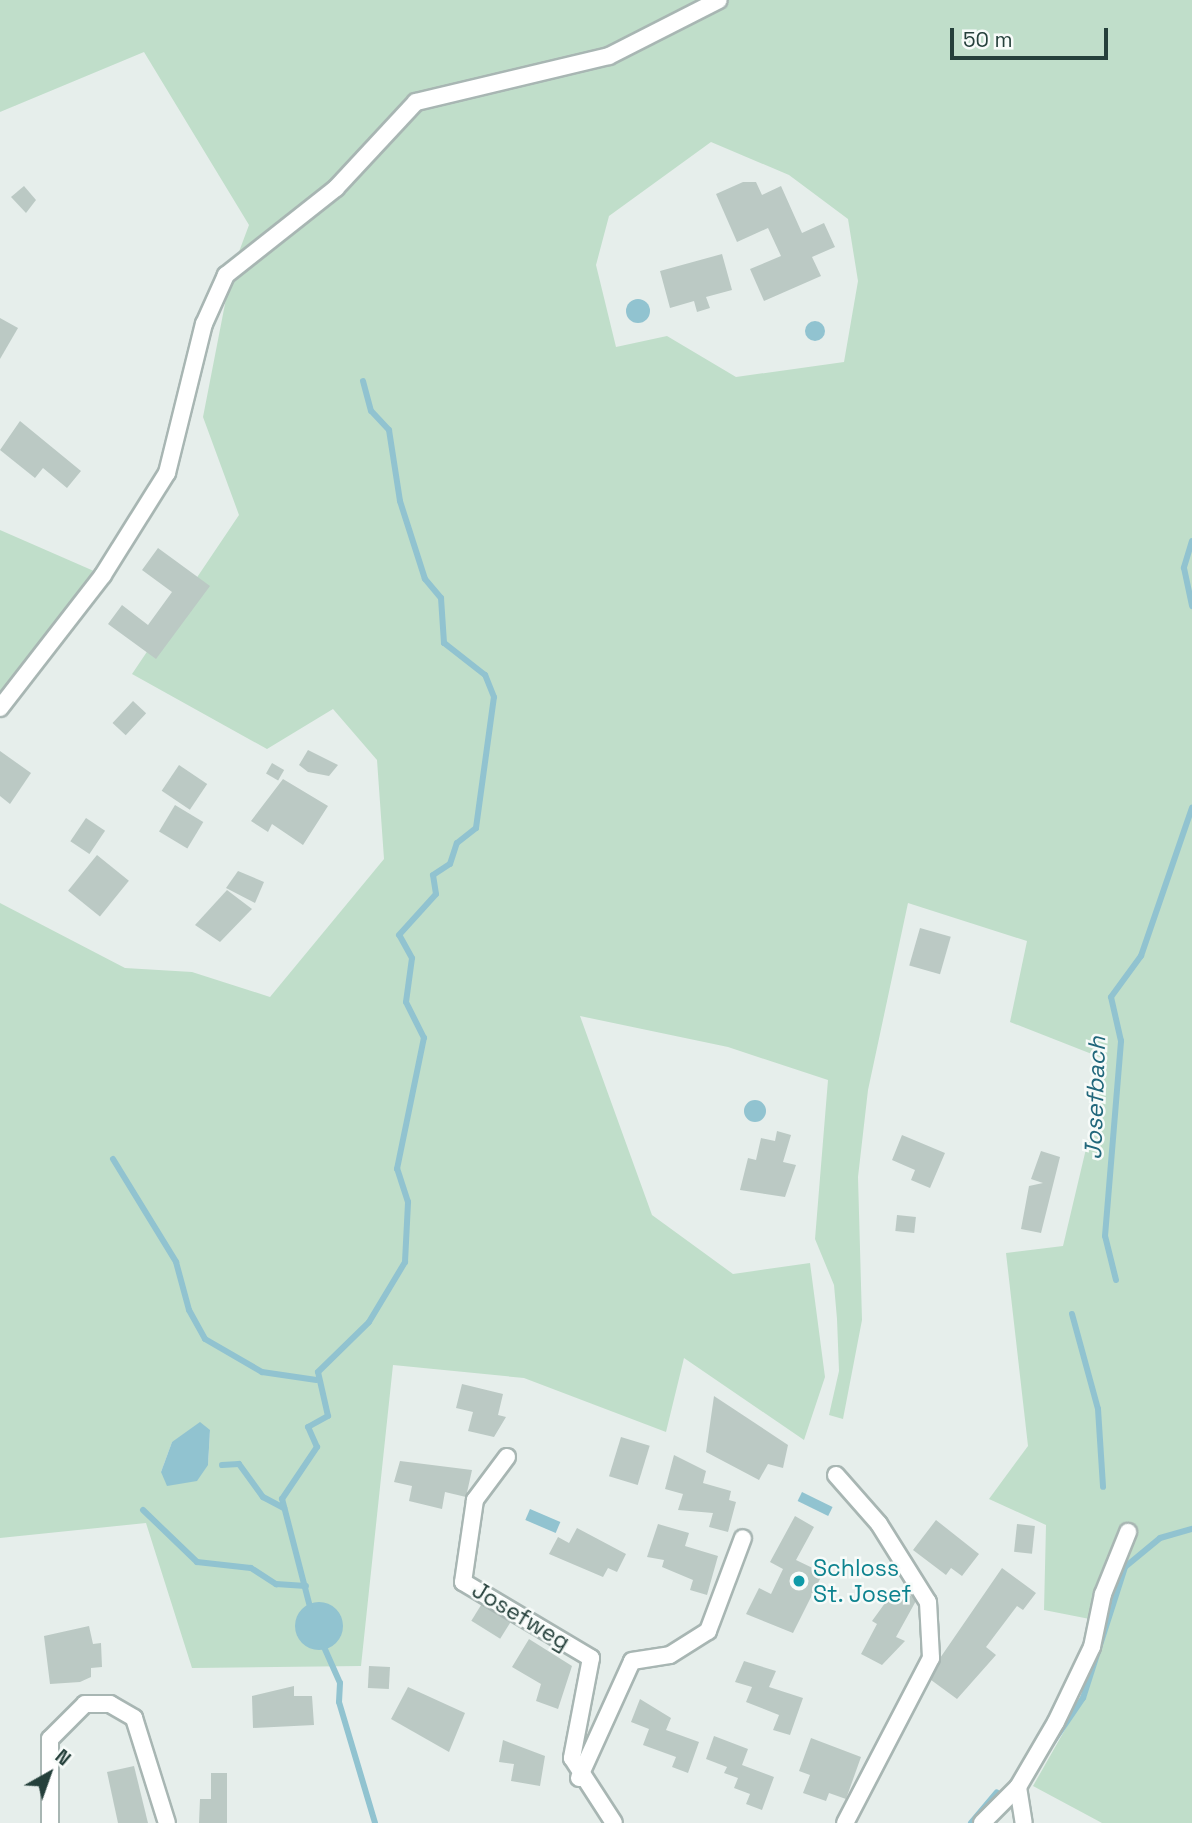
<!DOCTYPE html>
<style>
body{margin:0}
#map{position:relative;width:1192px;height:1823px;overflow:hidden;background:#e6eeeb;font-family:"Space Grotesk",sans-serif}
div>[style]{position:absolute}
[style*='--x']{left:calc(var(--x)*1px);top:calc(var(--y)*1px);width:calc(var(--w)*1px);rotate:calc(var(--a)*1deg)}
.green>*{inset:0;background:#c0deca}
.water>*{inset:0;background:#91c3d0;transform-origin:0 0}
.round{border-radius:50%}
.stream>*{height:6px;margin:-3px;padding:0 3px;transform-origin:3px;border-radius:3px;background:#91c3d0}
.building>*{inset:0;background:#bbc9c4;transform-origin:0 0}
.roads{filter:drop-shadow(2px 0 #a8b6b3) drop-shadow(-2px 0 #a8b6b3) drop-shadow(0 2px #a8b6b3) drop-shadow(0 -2px #a8b6b3)}
.minor>*{height:16px;margin:-8px;padding:0 8px;transform-origin:8px;border-radius:8px;background:#fff}
.dots>*{width:19px;height:19px;translate:-50% -50%;box-sizing:border-box;border:4px solid #f7fbf9;border-radius:50%}
span{translate:-50% -50%;white-space:nowrap;text-align:center;line-height:1.15;-webkit-text-stroke:5px #f7fbf9;paint-order:stroke}
.culture-label{font-size:23px;color:#0d838f}
.left{translate:0 -50%;text-align:left}
.street-label{font-size:23px;color:#25403b}
.water-label{font-size:24px;color:#21677b;font-style:italic}
.north{position:absolute;left:14px;top:1739px;width:70px;height:70px;-webkit-text-stroke:5px #f7fbf9;paint-order:stroke;rotate:40deg;font-size:19px;font-weight:700;line-height:28px;text-align:center;color:#25403b}
.north::after{content:'';display:block;margin:auto;width:24px;height:32px;background:#25403b;clip-path:polygon(50% 0,100% 100%,50% 72%,0 100%)}
.scale{position:absolute;left:950px;top:28px;width:158px;height:32px;box-sizing:border-box;border:4px solid #25403b;border-top:0;padding-left:9px;font-size:21px;line-height:24px;white-space:nowrap;color:#25403b;-webkit-text-stroke:5px #f7fbf9;paint-order:stroke}
</style>
<div id="map">
<div class="green">
<i style="clip-path:polygon(evenodd,0 0,1192px 0,1192px 1823px,1102px 1823px,1033px 1786px,1083px 1698px,1105px 1622px,1044px 1610px,1046px 1525px,989px 1499px,1028px 1446px,1006px 1253px,1063px 1246px,1107px 1060px,1010px 1022px,1027px 941px,908px 903px,868px 1090px,858px 1177px,862px 1320px,843px 1419px,829px 1415px,839px 1371px,837px 1319px,834px 1285px,815px 1239px,828px 1080px,728px 1047px,580px 1016px,652px 1215px,733px 1274px,810px 1263px,825px 1377px,804px 1440px,684px 1358px,666px 1432px,524px 1378px,393px 1365px,361px 1666px,192px 1668px,146px 1523px,0 1538px,0 903px,125px 968px,192px 972px,270px 997px,384px 859px,377px 760px,333px 709px,267px 749px,132px 674px,239px 515px,203px 417px,231px 273px,249px 225px,144px 52px,0 112px,0 0,711px 142px,789px 175px,848px 219px,858px 281px,844px 362px,736px 377px,667px 336px,616px 347px,596px 265px,609px 216px,711px 142px,0 0,210px 1430px,208px 1465px,161px 1472px,172px 1442px,210px 1430px)"></i>
<i style="clip-path:polygon(0 530px,103px 575px,0 708px)"></i>
</div>
<div class="water">
<i class="round" style="left:626px;top:299px;width:24px;height:24px"></i>
<i class="round" style="left:805px;top:321px;width:20px;height:20px"></i>
<i class="round" style="left:744px;top:1100px;width:22px;height:22px"></i>
<i style="clip-path:polygon(200px 1422px,210px 1430px,208px 1465px,197px 1481px,167px 1486px,161px 1472px,172px 1442px)"></i>
<i style="left:802px;top:1492px;width:34px;height:10px;rotate:26deg"></i>
<i style="left:530px;top:1509px;width:33px;height:12px;rotate:23deg"></i>
<i class="round" style="left:295px;top:1602px;width:48px;height:48px"></i>
</div>
<div class="stream">
<i style="--x:1192;--y:541;--w:28;--a:107"></i>
<i style="--x:1184;--y:568;--w:39;--a:78"></i>
<i style="--x:113;--y:1159;--w:121;--a:58.5"></i>
<i style="--x:176;--y:1262;--w:50;--a:74.8"></i>
<i style="--x:189;--y:1310;--w:33;--a:61"></i>
<i style="--x:205;--y:1339;--w:66;--a:30.1"></i>
<i style="--x:262;--y:1372;--w:55;--a:8.4"></i>
<i style="--x:1116;--y:1280;--w:45;--a:-104"></i>
<i style="--x:1105;--y:1236;--w:196;--a:-85.3"></i>
<i style="--x:1121;--y:1041;--w:45;--a:-102.8"></i>
<i style="--x:1111;--y:997;--w:51;--a:-53.8"></i>
<i style="--x:1141;--y:956;--w:157;--a:-71"></i>
<i style="--x:1072;--y:1314;--w:98;--a:74.7"></i>
<i style="--x:1098;--y:1409;--w:78;--a:86.3"></i>
<i style="--x:222;--y:1465;--w:17;--a:-3"></i>
<i style="--x:239;--y:1464;--w:41;--a:54"></i>
<i style="--x:263;--y:1497;--w:24;--a:28"></i>
<i style="--x:143;--y:1510;--w:75;--a:43.9"></i>
<i style="--x:197;--y:1562;--w:54;--a:6.3"></i>
<i style="--x:251;--y:1568;--w:30;--a:33"></i>
<i style="--x:276;--y:1584;--w:30;--a:4"></i>
<i style="--x:310;--y:1607;--w:112;--a:-104.5"></i>
<i style="--x:282;--y:1499;--w:63;--a:-56.1"></i>
<i style="--x:317;--y:1447;--w:22;--a:-114"></i>
<i style="--x:308;--y:1427;--w:23;--a:-29"></i>
<i style="--x:328;--y:1416;--w:45;--a:-102.8"></i>
<i style="--x:318;--y:1372;--w:71;--a:-44.4"></i>
<i style="--x:369;--y:1322;--w:70;--a:-59"></i>
<i style="--x:405;--y:1262;--w:60;--a:-87.1"></i>
<i style="--x:408;--y:1202;--w:35;--a:-108"></i>
<i style="--x:397;--y:1169;--w:134;--a:-78.4"></i>
<i style="--x:424;--y:1038;--w:40;--a:-116.6"></i>
<i style="--x:406;--y:1002;--w:44;--a:-82.2"></i>
<i style="--x:412;--y:958;--w:26;--a:-119"></i>
<i style="--x:399;--y:935;--w:55;--a:-47.9"></i>
<i style="--x:436;--y:894;--w:19;--a:-99"></i>
<i style="--x:433;--y:875;--w:20;--a:-33"></i>
<i style="--x:450;--y:864;--w:22;--a:-72"></i>
<i style="--x:457;--y:843;--w:24;--a:-38"></i>
<i style="--x:476;--y:828;--w:132;--a:-82.2"></i>
<i style="--x:494;--y:697;--w:24;--a:-112"></i>
<i style="--x:485;--y:675;--w:52;--a:-142"></i>
<i style="--x:444;--y:643;--w:45;--a:-93.8"></i>
<i style="--x:441;--y:598;--w:25;--a:-130"></i>
<i style="--x:425;--y:579;--w:82;--a:-107.8"></i>
<i style="--x:400;--y:501;--w:72;--a:-98.8"></i>
<i style="--x:389;--y:430;--w:26;--a:-133"></i>
<i style="--x:371;--y:411;--w:31;--a:-105"></i>
<i style="--x:324;--y:1647;--w:39;--a:66"></i>
<i style="--x:340;--y:1683;--w:19;--a:93"></i>
<i style="--x:339;--y:1702;--w:126;--a:73.4"></i>
<i style="--x:1051;--y:1745;--w:57;--a:-55.8"></i>
<i style="--x:1083;--y:1698;--w:138;--a:-72.2"></i>
<i style="--x:1125;--y:1567;--w:45;--a:-39.6"></i>
<i style="--x:1160;--y:1538;--w:33;--a:-16"></i>
<i style="--x:971;--y:1823;--w:40;--a:-50"></i>
</div>
<div class="building">
<i style="clip-path:polygon(743px 182px,756px 182px,762px 195px,781px 186px,802px 233px,824px 223px,835px 247px,812px 257px,821px 276px,764px 301px,750px 269px,781px 256px,768px 228px,737px 242px,716px 194px)"></i>
<i style="clip-path:polygon(24px 186px,36px 200px,26px 213px,11px 197px)"></i>
<i style="clip-path:polygon(722px 254px,732px 290px,706px 297px,710px 308px,697px 312px,694px 301px,670px 308px,660px 271px)"></i>
<i style="clip-path:polygon(0 318px,18px 328px,0 359px)"></i>
<i style="clip-path:polygon(20px 421px,81px 471px,67px 488px,43px 468px,35px 478px,0 450px)"></i>
<i style="clip-path:polygon(158px 548px,210px 586px,156px 659px,108px 624px,122px 605px,148px 625px,172px 592px,142px 570px)"></i>
<i style="left:133px;top:701px;width:18px;height:30px;rotate:43deg"></i>
<i style="clip-path:polygon(308px 750px,338px 765px,329px 776px,308px 772px,299px 765px)"></i>
<i style="clip-path:polygon(0 751px,31px 773px,10px 804px,0 796px)"></i>
<i style="left:272px;top:763px;width:14px;height:12px;rotate:30deg"></i>
<i style="left:179px;top:765px;width:34px;height:31px;rotate:34deg"></i>
<i style="clip-path:polygon(283px 779px,328px 806px,303px 845px,272px 824px,268px 832px,251px 821px)"></i>
<i style="left:175px;top:805px;width:33px;height:31px;rotate:31deg"></i>
<i style="left:86px;top:818px;width:23px;height:28px;rotate:34deg"></i>
<i style="left:97px;top:855px;width:41px;height:46px;rotate:39deg"></i>
<i style="clip-path:polygon(238px 871px,264px 882px,255px 903px,226px 888px)"></i>
<i style="clip-path:polygon(227px 890px,252px 909px,220px 942px,195px 925px)"></i>
<i style="left:920px;top:928px;width:32px;height:39px;rotate:16deg"></i>
<i style="clip-path:polygon(777px 1131px,791px 1135px,783px 1162px,796px 1165px,785px 1197px,740px 1190px,748px 1158px,756px 1160px,761px 1138px,775px 1141px)"></i>
<i style="clip-path:polygon(902px 1135px,945px 1153px,930px 1188px,911px 1180px,915px 1170px,892px 1160px)"></i>
<i style="clip-path:polygon(1041px 1151px,1060px 1157px,1041px 1233px,1021px 1229px,1029px 1186px,1043px 1183px,1031px 1179px)"></i>
<i style="left:897px;top:1215px;width:19px;height:16px;rotate:6deg"></i>
<i style="clip-path:polygon(462px 1384px,503px 1394px,498px 1415px,506px 1417px,494px 1437px,468px 1431px,473px 1412px,456px 1408px)"></i>
<i style="clip-path:polygon(714px 1396px,788px 1445px,783px 1468px,768px 1464px,759px 1480px,706px 1452px)"></i>
<i style="left:621px;top:1437px;width:30px;height:41px;rotate:17deg"></i>
<i style="clip-path:polygon(674px 1455px,706px 1471px,703px 1483px,731px 1491px,729px 1500px,736px 1502px,728px 1532px,709px 1527px,713px 1513px,678px 1510px,683px 1494px,665px 1489px)"></i>
<i style="clip-path:polygon(400px 1461px,472px 1470px,466px 1497px,445px 1492px,442px 1509px,409px 1501px,412px 1486px,394px 1482px)"></i>
<i style="clip-path:polygon(795px 1516px,814px 1527px,796px 1560px,823px 1573px,793px 1633px,746px 1614px,759px 1588px,771px 1594px,783px 1569px,770px 1562px)"></i>
<i style="clip-path:polygon(936px 1520px,979px 1554px,962px 1576px,951px 1568px,946px 1575px,913px 1550px)"></i>
<i style="clip-path:polygon(658px 1524px,689px 1533px,685px 1546px,718px 1556px,707px 1595px,690px 1590px,693px 1580px,662px 1567px,664px 1560px,647px 1557px)"></i>
<i style="left:1017px;top:1524px;width:18px;height:28px;rotate:6deg"></i>
<i style="clip-path:polygon(577px 1528px,626px 1554px,617px 1572px,608px 1568px,603px 1577px,549px 1554px,558px 1537px,569px 1543px)"></i>
<i style="clip-path:polygon(1002px 1568px,1036px 1593px,1023px 1610px,1017px 1606px,986px 1647px,996px 1655px,957px 1699px,927px 1677px)"></i>
<i style="clip-path:polygon(896px 1588px,917px 1599px,896px 1637px,905px 1641px,882px 1665px,861px 1654px,877px 1624px,872px 1621px)"></i>
<i style="left:483px;top:1602px;width:34px;height:22px;rotate:32deg"></i>
<i style="clip-path:polygon(89px 1626px,93px 1644px,101px 1643px,102px 1667px,91px 1668px,91px 1677px,80px 1682px,50px 1684px,44px 1636px)"></i>
<i style="clip-path:polygon(529px 1639px,572px 1666px,558px 1709px,536px 1701px,541px 1684px,512px 1667px)"></i>
<i style="clip-path:polygon(744px 1661px,776px 1671px,769px 1687px,803px 1698px,790px 1735px,773px 1730px,779px 1715px,746px 1702px,752px 1687px,735px 1682px)"></i>
<i style="left:369px;top:1666px;width:21px;height:22px;rotate:3deg"></i>
<i style="clip-path:polygon(294px 1686px,294px 1696px,312px 1696px,314px 1725px,253px 1728px,252px 1696px)"></i>
<i style="clip-path:polygon(408px 1687px,465px 1713px,449px 1752px,391px 1719px)"></i>
<i style="clip-path:polygon(640px 1699px,671px 1718px,666px 1730px,699px 1742px,688px 1773px,672px 1767px,676px 1757px,643px 1745px,649px 1729px,631px 1722px)"></i>
<i style="clip-path:polygon(714px 1736px,748px 1749px,742px 1765px,774px 1777px,762px 1810px,746px 1804px,750px 1794px,734px 1788px,738px 1778px,724px 1773px,727px 1767px,706px 1759px)"></i>
<i style="clip-path:polygon(811px 1738px,861px 1757px,846px 1799px,829px 1793px,826px 1801px,803px 1793px,810px 1775px,799px 1771px)"></i>
<i style="clip-path:polygon(503px 1740px,545px 1756px,540px 1786px,511px 1781px,514px 1764px,499px 1762px)"></i>
<i style="clip-path:polygon(134px 1766px,148px 1823px,118px 1823px,107px 1772px)"></i>
<i style="clip-path:polygon(211px 1773px,227px 1773px,227px 1823px,199px 1823px,200px 1799px,211px 1799px)"></i>
</div>
<div class="roads">
<div class="minor">
<i style="--x:0;--y:708;--w:168;--a:-52.2"></i>
<i style="--x:103;--y:575;--w:120;--a:-57.9"></i>
<i style="--x:167;--y:473;--w:154;--a:-76.1"></i>
<i style="--x:204;--y:324;--w:54;--a:-65.8"></i>
<i style="--x:226;--y:275;--w:140;--a:-38.3"></i>
<i style="--x:336;--y:188;--w:117;--a:-47.1"></i>
<i style="--x:416;--y:102;--w:198;--a:-13.4"></i>
<i style="--x:609;--y:56;--w:123;--a:-27"></i>
<i style="--x:507;--y:1457;--w:54;--a:126.7"></i>
<i style="--x:475;--y:1500;--w:83;--a:98.3"></i>
<i style="--x:463;--y:1582;--w:149;--a:30.7"></i>
<i style="--x:591;--y:1658;--w:102;--a:100.8"></i>
<i style="--x:572;--y:1758;--w:77;--a:57.1"></i>
<i style="--x:836;--y:1475;--w:65;--a:48.7"></i>
<i style="--x:879;--y:1524;--w:92;--a:57.9"></i>
<i style="--x:928;--y:1602;--w:56;--a:86.9"></i>
<i style="--x:931;--y:1658;--w:186;--a:117.5"></i>
<i style="--x:579;--y:1778;--w:128;--a:-65.6"></i>
<i style="--x:632;--y:1661;--w:38;--a:-9"></i>
<i style="--x:670;--y:1655;--w:45;--a:-32.3"></i>
<i style="--x:708;--y:1631;--w:99;--a:-69.4"></i>
<i style="--x:1018;--y:1787;--w:36;--a:81"></i>
<i style="--x:50;--y:1823;--w:84;--a:-90"></i>
<i style="--x:50;--y:1739;--w:49;--a:-45"></i>
<i style="--x:85;--y:1704;--w:25;--a:0"></i>
<i style="--x:110;--y:1704;--w:28;--a:30"></i>
<i style="--x:134;--y:1718;--w:110;--a:72.6"></i>
<i style="--x:982;--y:1823;--w:51;--a:-45"></i>
<i style="--x:1018;--y:1787;--w:75;--a:-59.7"></i>
<i style="--x:1056;--y:1722;--w:83;--a:-64.4"></i>
<i style="--x:1092;--y:1647;--w:54;--a:-78.3"></i>
<i style="--x:1103;--y:1594;--w:67;--a:-68"></i>
</div>
</div>
<div class="dots">
<i style="left:799px;top:1581px;background:#0f9aa8"></i>
</div>
<div class="culture-label">
<span class="left" style="left:813px;top:1581px">Schloss<br>St. Josef</span>
</div>
<div class="street-label">
<span style="left:521px;top:1616px;rotate:31deg">Josefweg</span>
</div>
<div class="water-label">
<span style="left:1095px;top:1098px;rotate:-88deg">Josefbach</span>
</div>
<div class="north">N</div>
<div class="scale">50 m</div>
</div>
